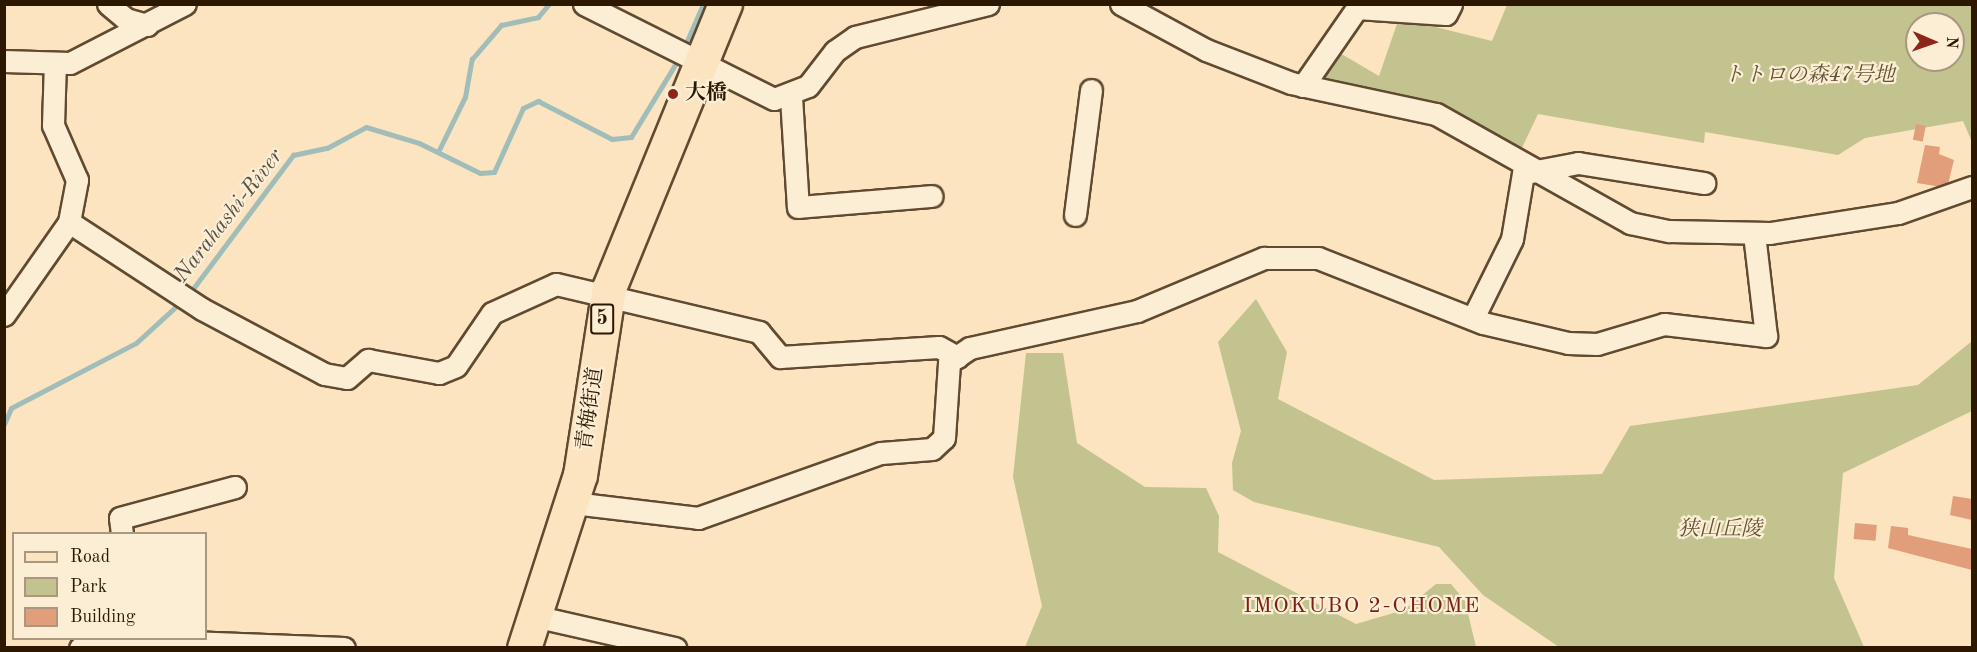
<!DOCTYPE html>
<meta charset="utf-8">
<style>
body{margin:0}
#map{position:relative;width:1977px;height:652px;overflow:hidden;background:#fbe4bf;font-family:"Old Standard TT","Noto Serif JP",serif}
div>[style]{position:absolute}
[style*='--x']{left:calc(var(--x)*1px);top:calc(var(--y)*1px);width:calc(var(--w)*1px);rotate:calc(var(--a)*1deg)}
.green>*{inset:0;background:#c2c38f}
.stream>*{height:5px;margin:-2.5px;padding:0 2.5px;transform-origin:2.5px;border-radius:2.5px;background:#a1bdba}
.building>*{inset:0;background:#e29d7a;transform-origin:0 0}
.roads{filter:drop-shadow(2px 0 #604a30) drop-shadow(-2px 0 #604a30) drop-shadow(0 2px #604a30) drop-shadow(0 -2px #604a30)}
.street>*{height:21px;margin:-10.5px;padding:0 10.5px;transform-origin:10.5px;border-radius:10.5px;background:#fcedd5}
.primary>*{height:33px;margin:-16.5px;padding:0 16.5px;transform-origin:16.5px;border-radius:16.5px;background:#fbe4bf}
.dots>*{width:16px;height:16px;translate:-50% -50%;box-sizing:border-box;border:3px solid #fcedd5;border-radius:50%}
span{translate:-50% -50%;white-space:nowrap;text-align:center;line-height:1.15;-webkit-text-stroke:4.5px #fcedd5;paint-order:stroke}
.shield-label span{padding:2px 4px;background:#fcedd5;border:2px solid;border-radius:4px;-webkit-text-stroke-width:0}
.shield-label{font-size:20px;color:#2c1701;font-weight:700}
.park-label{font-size:21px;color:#605333;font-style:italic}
.poi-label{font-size:21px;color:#2c1701;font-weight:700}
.left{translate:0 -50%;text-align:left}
.street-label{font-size:21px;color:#2c1701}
.water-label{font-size:22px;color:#555142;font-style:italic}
.neighbourhood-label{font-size:22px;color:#7a1f14;letter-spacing:1.5px}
.frame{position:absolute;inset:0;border:6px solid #2c1701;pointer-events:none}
.legend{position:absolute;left:12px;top:532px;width:195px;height:108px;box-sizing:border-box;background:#fcedd5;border:2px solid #a99780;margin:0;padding:8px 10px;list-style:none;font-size:18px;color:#2c1701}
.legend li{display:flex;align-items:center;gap:12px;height:30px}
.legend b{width:30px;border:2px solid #a99780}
.north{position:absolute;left:1905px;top:12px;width:60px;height:60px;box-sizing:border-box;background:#fcedd5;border:2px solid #a99780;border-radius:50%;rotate:92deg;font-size:16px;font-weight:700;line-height:24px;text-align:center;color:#2c1701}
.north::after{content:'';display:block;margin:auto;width:21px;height:27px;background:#8f2418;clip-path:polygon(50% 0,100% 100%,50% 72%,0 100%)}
</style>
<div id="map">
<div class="green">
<i style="clip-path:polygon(evenodd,1507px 5px,1972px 5px,1972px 142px,1963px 121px,1865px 138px,1838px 155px,1705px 132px,1704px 143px,1538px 114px,1518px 156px,1320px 78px,1338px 52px,1379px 76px,1399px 18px,1492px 41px,1507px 5px,1917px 24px,1953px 24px,1953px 60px,1917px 60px,1917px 24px)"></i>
<i style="clip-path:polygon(1256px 299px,1287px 352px,1278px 399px,1434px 480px,1602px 474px,1630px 426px,1918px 385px,1972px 341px,1972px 411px,1843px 473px,1834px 578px,1864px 647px,1559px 647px,1483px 595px,1439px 547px,1254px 502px,1233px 490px,1232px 463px,1241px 431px,1218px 342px)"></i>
<i style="clip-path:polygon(1026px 353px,1063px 353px,1077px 443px,1145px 487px,1206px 488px,1219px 516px,1218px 552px,1356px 624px,1404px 610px,1436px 584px,1451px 584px,1465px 601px,1476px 647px,1025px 647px,1042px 606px,1013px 477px)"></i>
</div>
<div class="stream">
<i style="--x:683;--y:50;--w:50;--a:-66.5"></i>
<i style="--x:438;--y:152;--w:61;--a:-63.9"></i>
<i style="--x:465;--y:97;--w:39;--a:-80"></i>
<i style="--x:472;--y:59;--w:45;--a:-49.5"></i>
<i style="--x:501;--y:25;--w:38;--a:-12"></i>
<i style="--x:538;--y:17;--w:17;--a:-50"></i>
<i style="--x:189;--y:294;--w:174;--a:-53.2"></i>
<i style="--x:293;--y:155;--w:35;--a:-12"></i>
<i style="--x:327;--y:148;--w:44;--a:-28.3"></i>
<i style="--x:366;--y:127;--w:55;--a:16.8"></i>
<i style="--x:419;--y:143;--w:68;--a:26.2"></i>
<i style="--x:480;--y:173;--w:14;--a:-4"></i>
<i style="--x:494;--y:172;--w:70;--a:-65.6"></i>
<i style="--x:523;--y:108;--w:17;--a:-25"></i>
<i style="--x:538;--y:101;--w:83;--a:27.2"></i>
<i style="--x:612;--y:139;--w:19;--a:-6"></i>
<i style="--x:631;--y:137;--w:92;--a:-58.7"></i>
<i style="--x:4;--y:424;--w:17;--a:-66"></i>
<i style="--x:11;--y:408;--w:141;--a:-27.5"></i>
<i style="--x:136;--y:343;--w:62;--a:-42.4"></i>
</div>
<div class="building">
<i style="left:1916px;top:124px;width:10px;height:16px;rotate:11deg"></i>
<i style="clip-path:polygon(1925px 145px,1940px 147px,1939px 154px,1954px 160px,1947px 188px,1917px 183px)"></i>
<i style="clip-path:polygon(1953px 496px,1972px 499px,1972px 520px,1950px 515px)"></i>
<i style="left:1855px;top:523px;width:22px;height:16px;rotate:5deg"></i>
<i style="clip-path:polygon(1891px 526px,1908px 528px,1908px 535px,1972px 549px,1972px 570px,1888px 548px)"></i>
</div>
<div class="roads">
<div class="street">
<i style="--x:108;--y:4;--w:23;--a:40"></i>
<i style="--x:126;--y:19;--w:22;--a:16"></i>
<i style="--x:584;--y:4;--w:212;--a:26.6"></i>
<i style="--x:774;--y:99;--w:36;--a:-21"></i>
<i style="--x:808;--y:86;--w:44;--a:-52.4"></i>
<i style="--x:835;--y:51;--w:24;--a:-35"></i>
<i style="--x:855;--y:37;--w:137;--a:-13.9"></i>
<i style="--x:1121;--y:4;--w:97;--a:28.4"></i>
<i style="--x:1206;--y:50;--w:91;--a:21.2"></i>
<i style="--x:1291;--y:83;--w:148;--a:12.1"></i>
<i style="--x:1436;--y:114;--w:223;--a:29.3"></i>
<i style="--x:1630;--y:223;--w:40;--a:12"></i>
<i style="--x:1669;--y:231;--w:101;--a:1.1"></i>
<i style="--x:1770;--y:233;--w:130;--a:-8.9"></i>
<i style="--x:1898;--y:213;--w:78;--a:-19.4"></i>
<i style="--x:4;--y:61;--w:66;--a:1.7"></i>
<i style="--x:70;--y:63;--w:129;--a:-27.2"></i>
<i style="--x:1303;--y:86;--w:95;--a:-55.3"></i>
<i style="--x:1357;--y:8;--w:89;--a:3.9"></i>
<i style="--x:1446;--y:14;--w:11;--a:-63"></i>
<i style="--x:791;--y:97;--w:110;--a:86.4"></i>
<i style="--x:798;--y:207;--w:134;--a:-4.7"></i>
<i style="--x:1531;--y:172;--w:48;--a:-10.8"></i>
<i style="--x:1578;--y:163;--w:128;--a:9"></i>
<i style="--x:1075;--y:215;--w:126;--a:-82.7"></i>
<i style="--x:69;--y:222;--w:159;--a:33.2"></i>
<i style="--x:202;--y:309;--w:138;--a:28"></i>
<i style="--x:324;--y:374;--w:23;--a:10"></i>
<i style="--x:347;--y:378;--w:28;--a:-41"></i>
<i style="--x:368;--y:360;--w:72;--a:10.4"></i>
<i style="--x:439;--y:373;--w:18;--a:-22"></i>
<i style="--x:456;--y:366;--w:64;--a:-55.8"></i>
<i style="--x:492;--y:313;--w:70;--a:-24.4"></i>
<i style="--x:556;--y:284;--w:209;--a:13.3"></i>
<i style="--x:759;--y:332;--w:33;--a:50"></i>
<i style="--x:780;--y:357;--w:159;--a:-3.6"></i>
<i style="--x:939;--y:347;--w:21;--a:29"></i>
<i style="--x:4;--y:315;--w:113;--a:-55"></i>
<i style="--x:69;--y:222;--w:43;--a:-79.2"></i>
<i style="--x:77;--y:180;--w:60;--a:-113.6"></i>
<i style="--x:53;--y:125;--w:62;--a:-88.2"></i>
<i style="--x:1473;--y:318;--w:88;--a:-63.7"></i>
<i style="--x:1512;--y:239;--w:73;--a:-80.5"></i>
<i style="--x:573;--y:503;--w:126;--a:6.8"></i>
<i style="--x:698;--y:518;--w:194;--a:-19.6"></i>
<i style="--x:881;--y:453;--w:51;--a:-4.5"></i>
<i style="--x:932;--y:449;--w:16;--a:-43"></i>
<i style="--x:944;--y:438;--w:76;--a:-86.2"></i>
<i style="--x:949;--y:362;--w:25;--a:-34"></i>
<i style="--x:970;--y:348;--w:171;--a:-12.5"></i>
<i style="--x:1137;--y:311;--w:138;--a:-22.7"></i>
<i style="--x:1264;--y:258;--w:54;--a:0"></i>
<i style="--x:1318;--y:258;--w:177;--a:21.5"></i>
<i style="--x:1483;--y:323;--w:87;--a:13.2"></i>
<i style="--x:1568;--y:343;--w:29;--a:2"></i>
<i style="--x:1597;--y:344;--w:70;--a:-16.6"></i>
<i style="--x:1664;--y:324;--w:103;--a:6.7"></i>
<i style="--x:1766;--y:336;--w:103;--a:-96.7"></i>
<i style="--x:122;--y:534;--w:16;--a:-97"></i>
<i style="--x:120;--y:518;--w:119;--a:-15.1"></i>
<i style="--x:534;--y:616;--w:145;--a:12.8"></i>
<i style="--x:80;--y:648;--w:59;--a:-7.9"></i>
<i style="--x:138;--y:640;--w:206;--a:2.2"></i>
</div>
<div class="primary">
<i style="--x:524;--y:648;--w:182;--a:-72.1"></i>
<i style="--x:580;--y:475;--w:189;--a:-81.2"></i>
<i style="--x:609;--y:288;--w:307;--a:-67.8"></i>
</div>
</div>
<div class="dots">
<i style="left:673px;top:94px;background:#8f2418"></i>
</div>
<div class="shield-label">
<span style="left:602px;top:319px">5</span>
</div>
<div class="park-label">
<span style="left:1809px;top:76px">トトロの森47号地</span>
<span style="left:1720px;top:530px">狭山丘陵</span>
</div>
<div class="poi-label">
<span class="left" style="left:685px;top:94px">大橋</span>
</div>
<div class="street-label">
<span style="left:591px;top:409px;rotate:-82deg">青梅街道</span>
</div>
<div class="water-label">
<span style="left:229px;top:216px;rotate:-52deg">Narahashi-River</span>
</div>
<div class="neighbourhood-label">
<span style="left:1362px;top:607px">IMOKUBO 2-CHOME</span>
</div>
<div class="frame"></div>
<ul class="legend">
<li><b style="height:8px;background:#fbe4bf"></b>Road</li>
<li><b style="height:16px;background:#c2c38f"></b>Park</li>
<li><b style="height:16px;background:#e29d7a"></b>Building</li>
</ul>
<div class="north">N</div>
</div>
